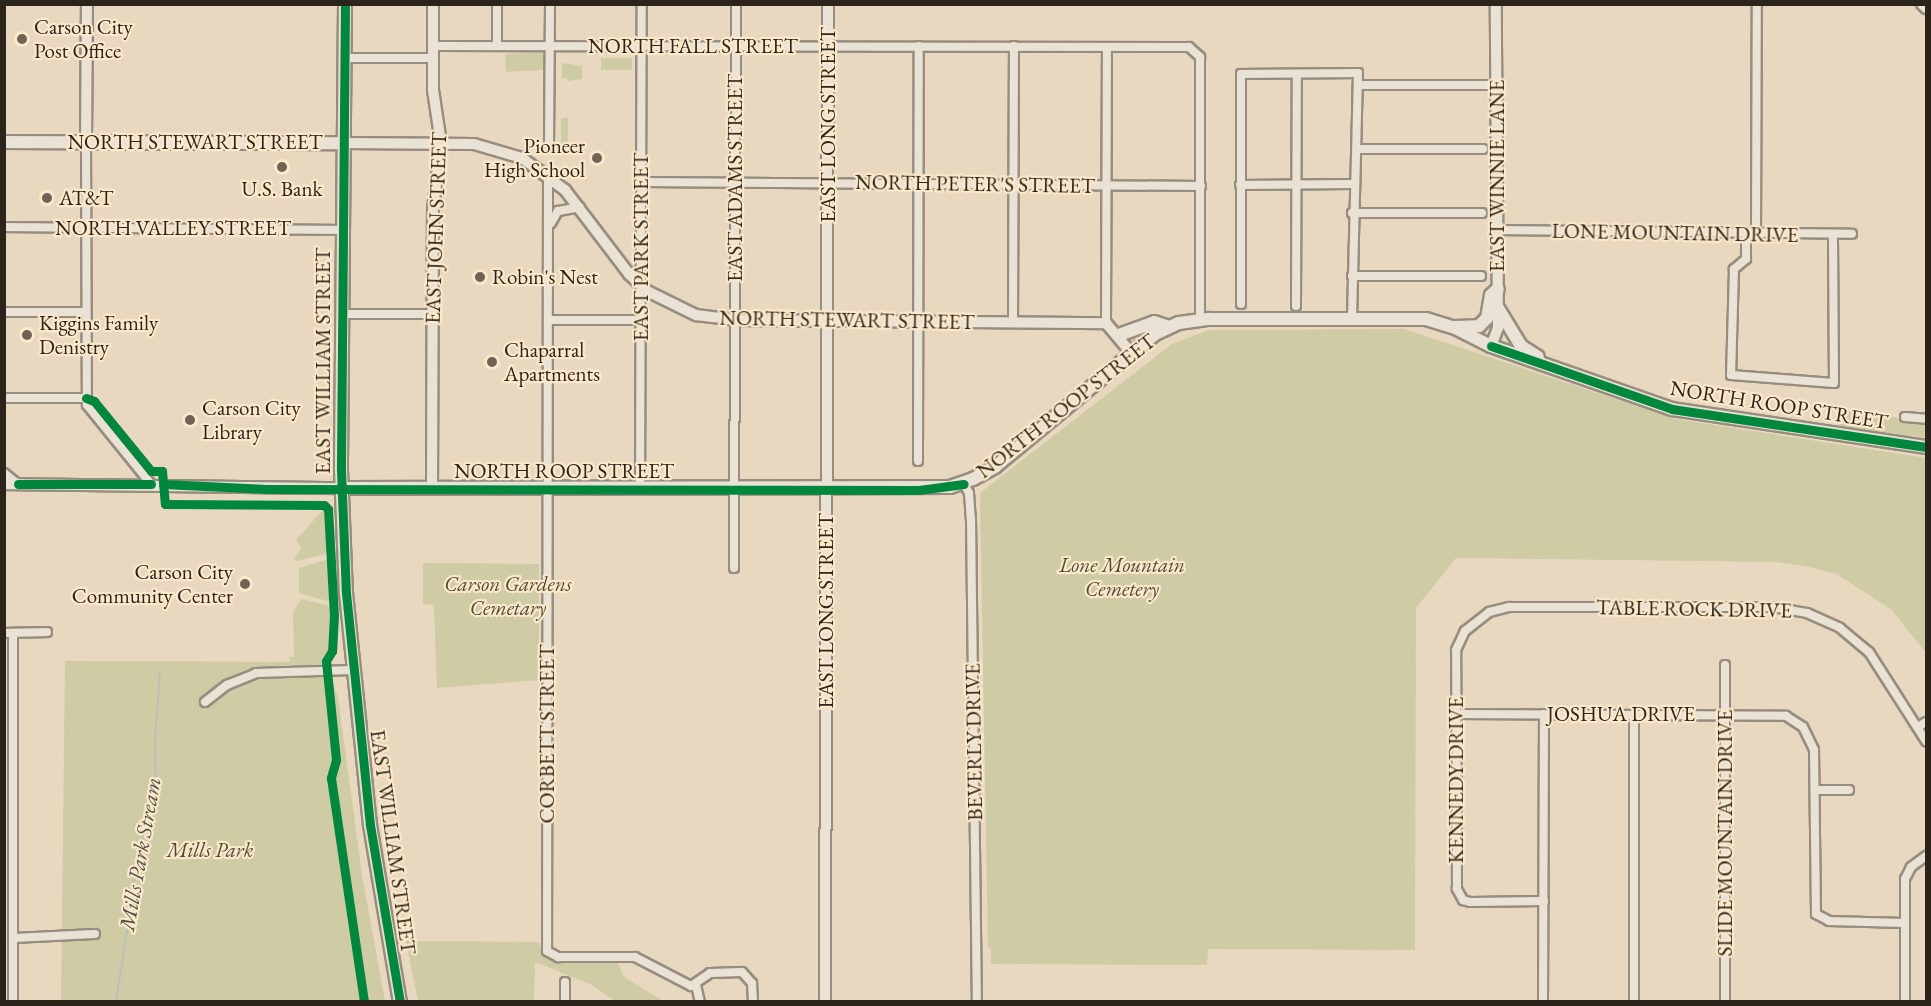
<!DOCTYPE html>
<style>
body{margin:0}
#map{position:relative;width:1931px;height:1006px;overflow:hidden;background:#e8d8bf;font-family:"EB Garamond",serif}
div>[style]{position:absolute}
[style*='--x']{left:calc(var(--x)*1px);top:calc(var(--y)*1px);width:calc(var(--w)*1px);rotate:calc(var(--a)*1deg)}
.green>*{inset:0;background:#cecba5;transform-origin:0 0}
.stream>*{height:2px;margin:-1px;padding:0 1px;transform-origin:1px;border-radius:1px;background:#b7c2b8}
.roads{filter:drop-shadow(2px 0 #978d7f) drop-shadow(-2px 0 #978d7f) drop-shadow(0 2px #978d7f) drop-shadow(0 -2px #978d7f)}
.minor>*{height:8px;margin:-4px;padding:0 4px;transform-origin:4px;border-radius:4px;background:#ebe2d6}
.tertiary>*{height:10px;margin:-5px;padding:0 5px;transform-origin:5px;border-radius:5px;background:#ebe2d6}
.secondary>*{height:12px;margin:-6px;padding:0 6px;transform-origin:6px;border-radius:6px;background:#ebe2d6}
.primary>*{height:12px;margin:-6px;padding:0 6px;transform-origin:6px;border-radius:6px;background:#e7decf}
.cycleway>*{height:9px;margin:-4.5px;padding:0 4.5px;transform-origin:4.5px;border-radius:4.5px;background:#00873e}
.dots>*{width:16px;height:16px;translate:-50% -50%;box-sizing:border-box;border:3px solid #fbe8ca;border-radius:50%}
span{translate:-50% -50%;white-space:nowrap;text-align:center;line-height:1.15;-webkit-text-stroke:4.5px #fbe8ca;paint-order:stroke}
.poi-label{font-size:21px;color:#2c241b}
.left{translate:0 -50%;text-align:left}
.right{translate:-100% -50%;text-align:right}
.street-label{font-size:21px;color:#2c241b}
.park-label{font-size:21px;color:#4f4b38;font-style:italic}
.water-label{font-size:22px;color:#4f5049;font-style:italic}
.frame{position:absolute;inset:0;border:6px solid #2c241b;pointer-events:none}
</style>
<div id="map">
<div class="green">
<i style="left:543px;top:52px;width:18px;height:38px;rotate:87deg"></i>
<i style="left:601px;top:58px;width:31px;height:12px"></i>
<i style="clip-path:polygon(562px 63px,582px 66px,582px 79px,568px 81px,567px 78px,562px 78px)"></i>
<i style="left:561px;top:118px;width:7px;height:30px"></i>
<i style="clip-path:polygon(1404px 329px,1676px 419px,1926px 458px,1926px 653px,1891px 609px,1836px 574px,1806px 566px,1777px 562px,1456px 558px,1416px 608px,1415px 950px,1208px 949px,1207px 965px,991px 964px,991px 948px,988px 947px,980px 493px,1172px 344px,1209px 330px)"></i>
<i style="left:1841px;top:410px;width:86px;height:16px;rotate:8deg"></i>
<i style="clip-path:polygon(322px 511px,329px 515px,330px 549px,325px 554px,298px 561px,294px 559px,301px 548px,296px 540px)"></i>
<i style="clip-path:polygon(329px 559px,331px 602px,299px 593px,299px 568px)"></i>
<i style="clip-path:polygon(423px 563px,539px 564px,539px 680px,437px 688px,434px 605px,423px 604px)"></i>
<i style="clip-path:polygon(301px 599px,327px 605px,332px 612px,330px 653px,324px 659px,338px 697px,362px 875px,385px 1001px,61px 1002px,65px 661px,290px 662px,289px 657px,294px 657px,293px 613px)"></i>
<i style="clip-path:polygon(406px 941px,539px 942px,542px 951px,555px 959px,617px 961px,624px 977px,663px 1001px,615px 1001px,590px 984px,535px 962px,534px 1001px,418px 1001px)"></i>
</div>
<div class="stream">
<i style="--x:116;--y:1002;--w:146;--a:-81.3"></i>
<i style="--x:138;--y:858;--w:68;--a:-74.7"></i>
<i style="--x:156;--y:792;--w:53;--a:-91.1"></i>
<i style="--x:155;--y:739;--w:68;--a:-85.8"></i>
</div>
<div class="roads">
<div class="minor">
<i style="--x:433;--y:46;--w:756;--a:0.08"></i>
<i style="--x:1189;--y:47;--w:15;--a:42"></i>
<i style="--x:1200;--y:57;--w:263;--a:90"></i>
<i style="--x:497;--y:46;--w:42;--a:-90"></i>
<i style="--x:344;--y:58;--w:89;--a:0"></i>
<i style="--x:1358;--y:85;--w:138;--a:0"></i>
<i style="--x:86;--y:142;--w:263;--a:89.8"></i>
<i style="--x:87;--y:405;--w:102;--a:51"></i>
<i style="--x:549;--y:148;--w:144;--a:-89.6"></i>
<i style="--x:1357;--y:149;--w:126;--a:0"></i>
<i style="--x:548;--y:174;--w:777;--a:90.07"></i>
<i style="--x:547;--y:951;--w:13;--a:29"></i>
<i style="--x:558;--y:957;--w:77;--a:0"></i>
<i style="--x:635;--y:957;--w:63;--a:27.4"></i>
<i style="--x:691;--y:986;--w:23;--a:-34"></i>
<i style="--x:710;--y:973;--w:32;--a:-2"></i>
<i style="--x:742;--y:972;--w:15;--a:48"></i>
<i style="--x:752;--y:983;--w:19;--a:87"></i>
<i style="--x:641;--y:182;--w:560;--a:0.41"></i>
<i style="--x:1240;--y:185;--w:112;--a:-0.5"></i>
<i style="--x:1352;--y:213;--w:130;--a:0"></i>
<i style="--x:551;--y:223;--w:14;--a:-60"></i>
<i style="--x:558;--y:211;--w:22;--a:-10"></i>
<i style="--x:4;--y:227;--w:337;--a:0.5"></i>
<i style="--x:1497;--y:230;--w:355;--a:0.6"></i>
<i style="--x:1746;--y:234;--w:25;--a:90"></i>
<i style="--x:1746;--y:259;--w:16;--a:140"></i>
<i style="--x:1734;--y:269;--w:106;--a:91.6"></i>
<i style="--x:1731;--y:375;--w:103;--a:4.4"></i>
<i style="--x:1834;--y:383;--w:148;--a:-90.4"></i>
<i style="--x:1756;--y:234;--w:230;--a:-89.8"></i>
<i style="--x:1352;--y:276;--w:129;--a:0"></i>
<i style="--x:1241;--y:304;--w:230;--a:-90"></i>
<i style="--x:1241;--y:74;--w:117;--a:-0.5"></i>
<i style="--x:1358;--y:73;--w:245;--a:91.4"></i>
<i style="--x:1296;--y:306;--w:232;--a:-89.8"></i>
<i style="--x:4;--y:312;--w:82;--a:0"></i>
<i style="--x:342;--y:314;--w:90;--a:0"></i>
<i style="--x:549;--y:320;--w:92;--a:0"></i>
<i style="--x:1013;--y:322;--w:276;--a:-89.8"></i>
<i style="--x:1106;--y:323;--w:276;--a:-89.8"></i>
<i style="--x:4;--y:398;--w:82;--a:0"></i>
<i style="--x:1905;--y:417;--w:21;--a:5"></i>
<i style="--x:918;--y:461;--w:415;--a:-89.9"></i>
<i style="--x:4;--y:473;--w:18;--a:38"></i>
<i style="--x:964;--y:484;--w:10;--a:61"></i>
<i style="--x:969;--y:493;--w:26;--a:86"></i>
<i style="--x:971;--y:519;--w:483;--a:89.3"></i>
<i style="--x:640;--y:489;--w:485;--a:-89.8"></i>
<i style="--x:734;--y:568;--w:564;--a:-89.8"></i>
<i style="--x:4;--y:633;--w:43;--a:-1.3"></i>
<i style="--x:205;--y:702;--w:28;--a:-38"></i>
<i style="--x:227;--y:685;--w:31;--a:-22"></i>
<i style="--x:256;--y:673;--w:96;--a:-1.8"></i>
<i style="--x:1456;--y:714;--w:330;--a:0.3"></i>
<i style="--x:1786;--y:716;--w:20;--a:33"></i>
<i style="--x:1803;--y:727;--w:25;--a:64"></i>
<i style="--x:1814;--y:750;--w:164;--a:89.3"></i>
<i style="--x:1816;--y:914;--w:15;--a:28"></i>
<i style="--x:1829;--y:921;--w:76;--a:1.5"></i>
<i style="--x:1918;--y:727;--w:9;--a:-32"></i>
<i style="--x:1815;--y:790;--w:34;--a:0"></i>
<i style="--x:1544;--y:901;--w:74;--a:179.2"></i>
<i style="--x:1470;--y:902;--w:7;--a:-164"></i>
<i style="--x:1463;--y:900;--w:13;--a:-119"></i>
<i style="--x:1457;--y:889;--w:239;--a:-90.2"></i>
<i style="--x:1456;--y:650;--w:21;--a:-65"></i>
<i style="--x:1465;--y:631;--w:31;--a:-38"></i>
<i style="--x:1489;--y:612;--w:21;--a:-14"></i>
<i style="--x:1509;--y:607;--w:264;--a:0"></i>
<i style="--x:1773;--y:607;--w:35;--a:10"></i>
<i style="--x:1807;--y:613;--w:36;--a:24"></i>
<i style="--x:1840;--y:628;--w:38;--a:40"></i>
<i style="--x:1869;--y:652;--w:106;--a:57.4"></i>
<i style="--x:13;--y:938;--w:82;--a:-2.8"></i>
<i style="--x:565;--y:982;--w:20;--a:90"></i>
<i style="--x:696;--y:985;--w:17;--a:77"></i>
<i style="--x:13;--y:1002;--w:369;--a:-90"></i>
<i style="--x:1543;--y:1002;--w:288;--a:-89.8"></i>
<i style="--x:1634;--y:1002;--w:288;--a:-90"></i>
<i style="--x:1725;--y:1002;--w:337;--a:-90"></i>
<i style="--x:1905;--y:1002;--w:123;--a:-90"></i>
<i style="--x:1905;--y:879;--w:13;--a:-63"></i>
<i style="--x:1911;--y:867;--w:19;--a:-36"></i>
</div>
<div class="tertiary">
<i style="--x:1922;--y:4;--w:6;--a:45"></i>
<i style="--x:86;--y:142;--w:138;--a:-89.6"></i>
<i style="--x:342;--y:143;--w:132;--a:0.4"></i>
<i style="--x:474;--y:144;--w:50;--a:16.3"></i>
<i style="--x:522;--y:158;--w:54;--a:36.7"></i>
<i style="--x:565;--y:190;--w:106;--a:52.7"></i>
<i style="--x:629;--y:274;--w:25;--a:43"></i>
<i style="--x:647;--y:291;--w:55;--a:26.1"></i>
<i style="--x:696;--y:315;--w:38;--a:7"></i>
<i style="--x:734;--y:320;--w:372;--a:0.5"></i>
<i style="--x:1106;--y:323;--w:39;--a:50"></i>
<i style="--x:1491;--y:346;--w:19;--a:-69"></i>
<i style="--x:1498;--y:328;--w:324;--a:-90.4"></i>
<i style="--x:4;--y:484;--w:337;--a:0.7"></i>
<i style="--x:432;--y:489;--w:280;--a:-89.8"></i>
<i style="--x:433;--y:209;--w:66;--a:-83.1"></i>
<i style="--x:441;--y:143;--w:54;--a:-98.6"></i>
<i style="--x:433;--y:90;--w:86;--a:-90"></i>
<i style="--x:825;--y:1002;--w:998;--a:-89.83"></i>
</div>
<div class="secondary">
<i style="--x:4;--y:142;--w:338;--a:0.2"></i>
<i style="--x:1498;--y:308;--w:44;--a:58.8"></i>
<i style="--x:1521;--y:346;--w:20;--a:33"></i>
<i style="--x:1454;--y:327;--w:25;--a:-2"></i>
<i style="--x:1479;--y:326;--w:11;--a:-45"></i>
<i style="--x:1487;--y:318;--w:23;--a:-80"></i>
<i style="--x:1491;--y:295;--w:9;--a:-41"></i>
<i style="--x:1119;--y:335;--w:37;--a:-20"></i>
<i style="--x:1154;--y:322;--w:16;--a:18"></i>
<i style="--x:341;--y:488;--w:609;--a:-0.09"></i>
<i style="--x:950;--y:487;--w:24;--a:-19"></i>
<i style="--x:973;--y:479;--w:26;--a:-29"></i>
<i style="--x:996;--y:466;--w:207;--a:-39.7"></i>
<i style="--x:1155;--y:334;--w:26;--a:-25"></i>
<i style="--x:1179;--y:323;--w:30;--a:-8"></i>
<i style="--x:1209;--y:319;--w:217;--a:0"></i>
<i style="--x:1426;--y:319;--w:28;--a:17"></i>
<i style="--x:1453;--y:327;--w:42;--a:26.6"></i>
<i style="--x:1491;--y:346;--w:192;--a:19.2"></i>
<i style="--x:1672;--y:409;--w:257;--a:8.5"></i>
</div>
<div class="primary">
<i style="--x:345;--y:4;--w:466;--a:90.5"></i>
<i style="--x:341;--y:470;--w:123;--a:87.7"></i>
<i style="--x:346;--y:593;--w:233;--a:84.1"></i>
<i style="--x:370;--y:825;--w:180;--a:80.4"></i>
</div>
</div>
<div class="cycleway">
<i style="--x:345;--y:4;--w:466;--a:90.5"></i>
<i style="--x:341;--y:470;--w:123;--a:87.7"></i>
<i style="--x:346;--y:593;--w:233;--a:84.1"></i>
<i style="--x:370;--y:825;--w:180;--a:80.4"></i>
<i style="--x:1491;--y:346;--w:192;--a:19.2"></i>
<i style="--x:1672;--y:409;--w:257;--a:8.5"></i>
<i style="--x:86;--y:398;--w:9;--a:21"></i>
<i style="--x:94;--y:401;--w:90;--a:50.8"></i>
<i style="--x:151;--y:471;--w:11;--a:0"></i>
<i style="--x:162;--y:471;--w:33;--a:85"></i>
<i style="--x:165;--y:504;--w:159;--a:0.4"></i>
<i style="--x:324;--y:505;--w:6;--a:45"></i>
<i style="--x:328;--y:509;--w:106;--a:86.8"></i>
<i style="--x:334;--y:615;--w:36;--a:93"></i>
<i style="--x:332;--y:651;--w:12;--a:121"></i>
<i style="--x:326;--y:661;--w:100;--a:84.2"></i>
<i style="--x:336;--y:760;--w:19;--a:106"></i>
<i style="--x:331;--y:778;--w:226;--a:81.6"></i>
<i style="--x:18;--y:484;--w:133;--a:0"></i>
<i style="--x:163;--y:484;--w:104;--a:2.8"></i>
<i style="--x:267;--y:489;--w:652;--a:0.09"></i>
<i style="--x:919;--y:490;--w:45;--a:-7.6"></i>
</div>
<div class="dots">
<i style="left:22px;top:39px;background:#6e6354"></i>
<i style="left:597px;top:158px;background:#6e6354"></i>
<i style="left:282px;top:167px;background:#6e6354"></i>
<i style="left:47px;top:198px;background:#6e6354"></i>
<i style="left:480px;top:277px;background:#6e6354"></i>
<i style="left:27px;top:335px;background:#6e6354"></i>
<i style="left:492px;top:362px;background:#6e6354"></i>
<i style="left:190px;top:420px;background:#6e6354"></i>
<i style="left:245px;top:584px;background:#6e6354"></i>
</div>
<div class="poi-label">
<span class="left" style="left:34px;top:39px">Carson City<br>Post Office</span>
<span class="right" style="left:585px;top:158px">Pioneer<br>High School</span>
<span style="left:282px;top:189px">U.S. Bank</span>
<span class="left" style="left:59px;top:198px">AT&amp;T</span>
<span class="left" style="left:492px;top:277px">Robin's Nest</span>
<span class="left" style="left:39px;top:335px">Kiggins Family<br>Denistry</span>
<span class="left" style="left:504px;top:362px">Chaparral<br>Apartments</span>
<span class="left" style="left:202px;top:420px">Carson City<br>Library</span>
<span class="right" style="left:233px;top:584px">Carson City<br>Community Center</span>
</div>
<div class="street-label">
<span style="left:693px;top:46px">NORTH FALL STREET</span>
<span style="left:828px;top:125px;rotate:-90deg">EAST LONG STREET</span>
<span style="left:195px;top:142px">NORTH STEWART STREET</span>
<span style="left:1497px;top:176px;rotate:-90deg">EAST WINNIE LANE</span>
<span style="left:735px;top:178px;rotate:-90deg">EAST ADAMS STREET</span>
<span style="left:975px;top:184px;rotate:1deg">NORTH PETER'S STREET</span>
<span style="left:173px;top:228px">NORTH VALLEY STREET</span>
<span style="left:436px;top:228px;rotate:-88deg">EAST JOHN STREET</span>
<span style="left:1675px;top:233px;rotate:1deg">LONE MOUNTAIN DRIVE</span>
<span style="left:641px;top:247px;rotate:-90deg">EAST PARK STREET</span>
<span style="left:847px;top:320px;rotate:1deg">NORTH STEWART STREET</span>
<span style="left:323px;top:361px;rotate:-90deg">EAST WILLIAM STREET</span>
<span style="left:1779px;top:405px;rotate:9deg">NORTH ROOP STREET</span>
<span style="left:1066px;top:406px;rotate:-38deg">NORTH ROOP STREET</span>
<span style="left:564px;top:471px">NORTH ROOP STREET</span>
<span style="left:1694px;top:609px;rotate:1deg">TABLE ROCK DRIVE</span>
<span style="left:826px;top:611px;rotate:-90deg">EAST LONG STREET</span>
<span style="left:1621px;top:714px">JOSHUA DRIVE</span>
<span style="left:547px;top:734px;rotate:-90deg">CORBETT STREET</span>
<span style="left:974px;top:742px;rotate:-91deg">BEVERLY DRIVE</span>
<span style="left:1456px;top:780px;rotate:-90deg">KENNEDY DRIVE</span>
<span style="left:1725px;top:833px;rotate:-90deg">SLIDE MOUNTAIN DRIVE</span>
<span style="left:393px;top:842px;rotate:82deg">EAST WILLIAM STREET</span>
</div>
<div class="park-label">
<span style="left:1122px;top:577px">Lone Mountain<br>Cemetery</span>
<span style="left:508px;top:596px">Carson Gardens<br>Cemetary</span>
<span style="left:210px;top:850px">Mills Park</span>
</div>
<div class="water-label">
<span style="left:140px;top:854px;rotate:-80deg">Mills Park Stream</span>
</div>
<div class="frame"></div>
</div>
